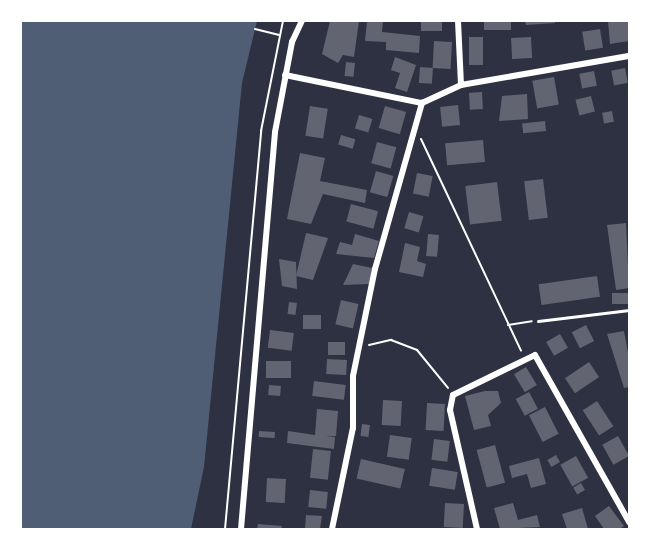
<!DOCTYPE html>
<style>
body{margin:0}
#map{position:relative;width:650px;height:550px;overflow:hidden;background:#2d3142;font-family:"PT Serif",serif}
div>[style]{position:absolute}
[style*='--x']{left:calc(var(--x)*1px);top:calc(var(--y)*1px);width:calc(var(--w)*1px);rotate:calc(var(--a)*1deg)}
.water>*{inset:0;background:#4f5d75}
.building>*{inset:0;background:#626471;transform-origin:0 0}
.path>*{height:2px;margin:-1px;padding:0 1px;transform-origin:1px;border-radius:1px;background:#fff}
.service>*{height:3px;margin:-1.5px;padding:0 1.5px;transform-origin:1.5px;border-radius:1.5px;background:#fff}
.minor>*{height:6px;margin:-3px;padding:0 3px;transform-origin:3px;border-radius:3px;background:#fff}
span{translate:-50% -50%;white-space:nowrap;text-align:center;line-height:1.15;-webkit-text-stroke:6px #fff;paint-order:stroke}
.frame{position:absolute;inset:0;border:22px solid #fff;pointer-events:none}
</style>
<div id="map">
<div class="water">
<i style="clip-path:polygon(21px 21px,257px 21px,242px 83px,204px 467px,191px 529px,21px 529px)"></i>
</div>
<div class="building">
<i style="clip-path:polygon(330px 21px,359px 21px,354px 57px,343px 55px,338px 63px,322px 54px)"></i>
<i style="clip-path:polygon(367px 21px,383px 21px,382px 32px,420px 36px,419px 53px,386px 50px,386px 42px,365px 41px)"></i>
<i style="left:421px;top:21px;width:21px;height:10px"></i>
<i style="left:484px;top:21px;width:27px;height:9px"></i>
<i style="clip-path:polygon(525px 21px,555px 21px,555px 23px,526px 25px)"></i>
<i style="clip-path:polygon(608px 21px,629px 21px,629px 41px,610px 44px)"></i>
<i style="left:600px;top:29px;width:19px;height:18px;rotate:81deg"></i>
<i style="left:469px;top:37px;width:14px;height:28px"></i>
<i style="left:531px;top:37px;width:21px;height:20px;rotate:87deg"></i>
<i style="left:434px;top:41px;width:18px;height:27px;rotate:3deg"></i>
<i style="clip-path:polygon(395px 57px,416px 65px,407px 92px,395px 88px,400px 73px,391px 70px)"></i>
<i style="left:346px;top:62px;width:9px;height:14px;rotate:6deg"></i>
<i style="left:420px;top:67px;width:13px;height:16px;rotate:4deg"></i>
<i style="left:625px;top:68px;width:15px;height:14px;rotate:79deg"></i>
<i style="left:594px;top:71px;width:15px;height:15px;rotate:79deg"></i>
<i style="left:554px;top:77px;width:28px;height:22px;rotate:80deg"></i>
<i style="left:482px;top:92px;width:17px;height:13px;rotate:87deg"></i>
<i style="clip-path:polygon(527px 94px,528px 119px,499px 121px,502px 96px)"></i>
<i style="left:591px;top:96px;width:16px;height:16px;rotate:76deg"></i>
<i style="left:458px;top:105px;width:20px;height:18px;rotate:84deg"></i>
<i style="left:310px;top:106px;width:18px;height:30px;rotate:9deg"></i>
<i style="left:385px;top:106px;width:22px;height:23px;rotate:16deg"></i>
<i style="left:612px;top:111px;width:11px;height:10px;rotate:80deg"></i>
<i style="left:359px;top:115px;width:14px;height:14px;rotate:17deg"></i>
<i style="left:545px;top:121px;width:10px;height:23px;rotate:84deg"></i>
<i style="left:341px;top:135px;width:15px;height:10px;rotate:16deg"></i>
<i style="left:483px;top:140px;width:22px;height:38px;rotate:85deg"></i>
<i style="left:377px;top:142px;width:20px;height:22px;rotate:15deg"></i>
<i style="clip-path:polygon(300px 153px,325px 158px,320px 181px,367px 190px,365px 203px,323px 194px,311px 224px,287px 219px)"></i>
<i style="left:376px;top:171px;width:18px;height:22px;rotate:16deg"></i>
<i style="left:417px;top:173px;width:16px;height:21px;rotate:11deg"></i>
<i style="left:543px;top:179px;width:39px;height:19px;rotate:83deg"></i>
<i style="left:497px;top:182px;width:39px;height:32px;rotate:83deg"></i>
<i style="left:351px;top:204px;width:28px;height:18px;rotate:15deg"></i>
<i style="left:409px;top:212px;width:15px;height:17px;rotate:16deg"></i>
<i style="clip-path:polygon(626px 223px,629px 288px,616px 290px,607px 225px)"></i>
<i style="clip-path:polygon(306px 233px,328px 238px,313px 280px,296px 276px)"></i>
<i style="clip-path:polygon(355px 234px,379px 241px,374px 258px,336px 254px,340px 242px,352px 245px)"></i>
<i style="left:428px;top:234px;width:11px;height:22px;rotate:5deg"></i>
<i style="clip-path:polygon(405px 243px,420px 247px,417px 261px,426px 264px,423px 277px,399px 272px)"></i>
<i style="clip-path:polygon(279px 259px,296px 262px,297px 289px,282px 286px)"></i>
<i style="clip-path:polygon(353px 264px,372px 268px,369px 284px,343px 285px)"></i>
<i style="left:597px;top:276px;width:21px;height:59px;rotate:82deg"></i>
<i style="left:629px;top:293px;width:11px;height:17px;rotate:90deg"></i>
<i style="left:341px;top:300px;width:18px;height:25px;rotate:13deg"></i>
<i style="left:289px;top:302px;width:8px;height:12px;rotate:7deg"></i>
<i style="left:303px;top:315px;width:18px;height:14px"></i>
<i style="left:586px;top:325px;width:18px;height:16px;rotate:63deg"></i>
<i style="left:270px;top:330px;width:24px;height:18px;rotate:7deg"></i>
<i style="clip-path:polygon(624px 331px,629px 358px,629px 387px,624px 388px,607px 334px)"></i>
<i style="left:560px;top:334px;width:16px;height:16px;rotate:60deg"></i>
<i style="left:328px;top:342px;width:17px;height:13px"></i>
<i style="left:327px;top:359px;width:20px;height:15px;rotate:3deg"></i>
<i style="left:266px;top:361px;width:25px;height:17px"></i>
<i style="left:589px;top:362px;width:18px;height:29px;rotate:56deg"></i>
<i style="left:526px;top:367px;width:21px;height:14px;rotate:59deg"></i>
<i style="left:314px;top:381px;width:32px;height:15px;rotate:7deg"></i>
<i style="left:269px;top:385px;width:12px;height:10px;rotate:5deg"></i>
<i style="clip-path:polygon(485px 391px,498px 391px,501px 403px,488px 415px,491px 426px,474px 430px,465px 396px)"></i>
<i style="left:529px;top:392px;width:19px;height:15px;rotate:62deg"></i>
<i style="left:383px;top:400px;width:19px;height:25px;rotate:3deg"></i>
<i style="left:597px;top:401px;width:30px;height:17px;rotate:57deg"></i>
<i style="left:427px;top:403px;width:18px;height:27px;rotate:3deg"></i>
<i style="left:545px;top:407px;width:30px;height:18px;rotate:63deg"></i>
<i style="clip-path:polygon(317px 409px,338px 411px,336px 436px,326px 436px,335px 437px,334px 449px,287px 443px,288px 431px,315px 435px)"></i>
<i style="left:362px;top:424px;width:8px;height:12px;rotate:7deg"></i>
<i style="left:259px;top:431px;width:16px;height:6px;rotate:4deg"></i>
<i style="left:390px;top:435px;width:22px;height:22px;rotate:8deg"></i>
<i style="left:618px;top:436px;width:23px;height:18px;rotate:61deg"></i>
<i style="left:434px;top:439px;width:16px;height:21px;rotate:7deg"></i>
<i style="left:495px;top:445px;width:39px;height:19px;rotate:75deg"></i>
<i style="left:313px;top:449px;width:18px;height:29px;rotate:6deg"></i>
<i style="left:556px;top:455px;width:8px;height:10px;rotate:60deg"></i>
<i style="left:576px;top:456px;width:25px;height:18px;rotate:61deg"></i>
<i style="clip-path:polygon(539px 458px,546px 484px,531px 488px,527px 474px,512px 478px,509px 466px)"></i>
<i style="left:361px;top:459px;width:45px;height:20px;rotate:13deg"></i>
<i style="left:432px;top:468px;width:26px;height:18px;rotate:9deg"></i>
<i style="left:267px;top:478px;width:19px;height:24px;rotate:3deg"></i>
<i style="left:581px;top:483px;width:8px;height:9px;rotate:60deg"></i>
<i style="left:310px;top:490px;width:18px;height:17px;rotate:6deg"></i>
<i style="left:445px;top:503px;width:19px;height:24px;rotate:3deg"></i>
<i style="clip-path:polygon(513px 503px,518px 520px,537px 515px,540px 527px,500px 529px,494px 508px)"></i>
<i style="clip-path:polygon(609px 506px,624px 526px,620px 529px,604px 529px,595px 516px)"></i>
<i style="clip-path:polygon(582px 508px,588px 529px,567px 529px,562px 514px)"></i>
<i style="clip-path:polygon(306px 515px,322px 516px,320px 529px,305px 529px)"></i>
<i style="clip-path:polygon(258px 524px,282px 526px,281px 529px,257px 529px)"></i>
</div>
<div class="path">
<i style="--x:255;--y:29;--w:25;--a:14"></i>
<i style="--x:421;--y:139;--w:234;--a:64.7"></i>
<i style="--x:508;--y:325;--w:24;--a:-9"></i>
<i style="--x:369;--y:345;--w:23;--a:-13"></i>
<i style="--x:391;--y:340;--w:28;--a:21"></i>
<i style="--x:417;--y:350;--w:49;--a:50.8"></i>
<i style="--x:225;--y:529;--w:400;--a:-84.8"></i>
<i style="--x:261;--y:131;--w:112;--a:-78.7"></i>
</div>
<div class="service">
<i style="--x:538;--y:321;--w:92;--a:-6.9"></i>
</div>
<div class="minor">
<i style="--x:458;--y:21;--w:64;--a:87.3"></i>
<i style="--x:285;--y:75;--w:140;--a:11.6"></i>
<i style="--x:422;--y:103;--w:43;--a:-24.8"></i>
<i style="--x:461;--y:85;--w:170;--a:-9.8"></i>
<i style="--x:241;--y:529;--w:398;--a:-85.1"></i>
<i style="--x:275;--y:132;--w:92;--a:-79.3"></i>
<i style="--x:292;--y:42;--w:23;--a:-65"></i>
<i style="--x:332;--y:529;--w:103;--a:-78.3"></i>
<i style="--x:353;--y:428;--w:52;--a:-90"></i>
<i style="--x:353;--y:376;--w:109;--a:-78.4"></i>
<i style="--x:375;--y:269;--w:173;--a:-74.2"></i>
<i style="--x:477;--y:529;--w:122;--a:-102.8"></i>
<i style="--x:450;--y:410;--w:15;--a:-79"></i>
<i style="--x:453;--y:395;--w:91;--a:-26"></i>
<i style="--x:535;--y:355;--w:192;--a:60.6"></i>
</div>
<div class="frame"></div>
</div>
